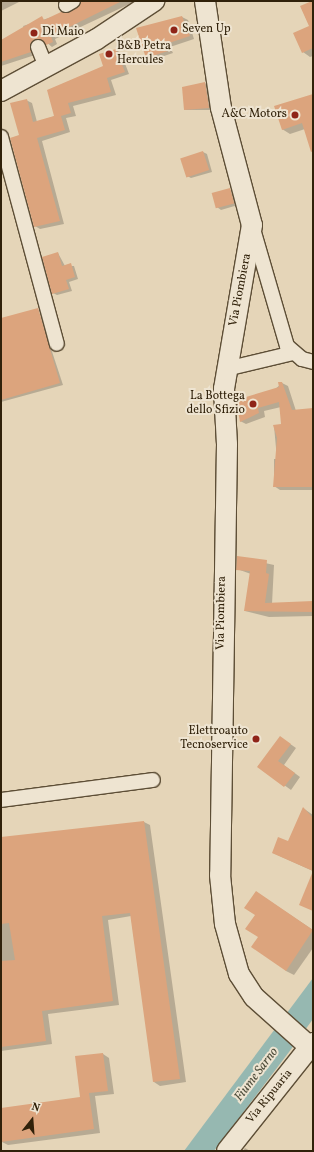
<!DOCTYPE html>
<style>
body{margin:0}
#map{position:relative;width:314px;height:1152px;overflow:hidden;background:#e5d5b8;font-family:Vollkorn,serif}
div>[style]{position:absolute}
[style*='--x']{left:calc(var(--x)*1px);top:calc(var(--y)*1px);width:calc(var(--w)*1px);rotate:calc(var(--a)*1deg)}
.water>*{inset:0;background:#96b8b1}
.shadow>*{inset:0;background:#0003}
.building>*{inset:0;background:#dca47d;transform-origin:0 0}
.roads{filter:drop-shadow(1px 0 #5d4e36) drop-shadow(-1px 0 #5d4e36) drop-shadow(0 1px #5d4e36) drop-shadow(0 -1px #5d4e36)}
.street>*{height:14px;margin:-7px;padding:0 7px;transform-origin:7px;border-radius:7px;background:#eee4d1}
.secondary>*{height:20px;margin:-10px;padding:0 10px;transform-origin:10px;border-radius:10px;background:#eee4d1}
.dots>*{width:11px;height:11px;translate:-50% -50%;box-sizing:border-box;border:2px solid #eee4d1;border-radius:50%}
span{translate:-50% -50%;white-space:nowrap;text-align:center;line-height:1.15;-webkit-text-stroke:4px #eee4d1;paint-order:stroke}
.poi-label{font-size:12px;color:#30210a}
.left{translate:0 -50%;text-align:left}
.right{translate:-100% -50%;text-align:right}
.street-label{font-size:12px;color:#30210a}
.water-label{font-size:13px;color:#4f4e3c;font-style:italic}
.frame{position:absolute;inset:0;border:2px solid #30210a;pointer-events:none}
.north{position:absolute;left:12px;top:1100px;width:40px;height:40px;-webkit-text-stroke:3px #eee4d1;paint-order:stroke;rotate:17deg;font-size:11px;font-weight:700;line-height:16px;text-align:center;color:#30210a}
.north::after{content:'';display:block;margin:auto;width:14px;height:18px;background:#30210a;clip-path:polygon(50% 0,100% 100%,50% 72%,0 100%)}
</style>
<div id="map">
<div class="water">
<i style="clip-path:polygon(313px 978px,313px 1019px,292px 1048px,214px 1151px,184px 1151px)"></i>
</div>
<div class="shadow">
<i style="clip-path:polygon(1px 1px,21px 1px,1px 11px)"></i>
<i style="clip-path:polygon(80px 1px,136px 1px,55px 39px,57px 44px,52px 47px,46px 42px,35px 55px,1px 66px,1px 42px,25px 30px,23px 26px,78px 9px)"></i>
<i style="clip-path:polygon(313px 2px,313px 56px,310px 57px,303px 52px,310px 27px,301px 7px)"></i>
<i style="clip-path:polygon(182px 17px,188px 20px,194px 39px,170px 47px,173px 53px,152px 60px,147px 57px,138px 29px)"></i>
<i style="clip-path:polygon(116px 50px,121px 53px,129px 74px,111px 80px,116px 95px,73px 106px,76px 116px,66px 118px,70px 132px,42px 141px,64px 224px,40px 229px,35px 226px,20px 136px,26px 100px,32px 103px,37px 122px,55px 116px,48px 91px,105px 67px,101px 55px)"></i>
<i style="clip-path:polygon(205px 83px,209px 86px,213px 110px,185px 110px)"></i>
<i style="clip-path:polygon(313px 95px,313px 143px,305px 129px,290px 134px,282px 129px)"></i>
<i style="clip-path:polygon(203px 152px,207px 154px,212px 172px,191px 178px,187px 176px)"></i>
<i style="clip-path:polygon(230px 189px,238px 205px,221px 210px,217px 207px)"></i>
<i style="clip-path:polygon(58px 253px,65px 266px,74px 266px,78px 279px,69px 282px,72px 291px,57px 295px,53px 293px)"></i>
<i style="clip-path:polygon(38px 309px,63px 385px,1px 402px,1px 319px)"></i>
<i style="clip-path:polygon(282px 383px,288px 386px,296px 411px,313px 409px,313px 490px,280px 490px,274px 486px,274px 459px,277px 459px,274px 426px,282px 425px,281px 407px,264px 411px,265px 417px,246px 424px,240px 421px)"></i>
<i style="clip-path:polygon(238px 557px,274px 565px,272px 604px,313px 602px,313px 616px,269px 617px,245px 611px,251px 574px,237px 569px)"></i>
<i style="clip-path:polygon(286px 741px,296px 748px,284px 765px,300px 777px,291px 790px,258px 766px)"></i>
<i style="clip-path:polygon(303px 808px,313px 815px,313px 871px,273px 853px,289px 842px)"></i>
<i style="clip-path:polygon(144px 822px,150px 825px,186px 1082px,160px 1086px,154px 1082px,131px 916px,108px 920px,119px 1005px,48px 1014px,52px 1044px,1px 1051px,1px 839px)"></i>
<i style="clip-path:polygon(256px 892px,313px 930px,313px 948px,294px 975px,286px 971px,256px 915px)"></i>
<i style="clip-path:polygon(103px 1054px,109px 1058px,114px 1094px,95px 1096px,100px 1133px,8px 1145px,2px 1142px,1px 1109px,81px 1098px,76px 1057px)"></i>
<i style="clip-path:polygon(245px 1148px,250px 1151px,243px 1151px)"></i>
</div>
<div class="building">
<i style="clip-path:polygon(81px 1px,122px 1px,51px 36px,53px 42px,46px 45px,35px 39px,30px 45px,31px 52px,1px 62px,1px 40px,42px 16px,44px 20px,61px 12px,70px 12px)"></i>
<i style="clip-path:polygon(312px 1px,313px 48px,302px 53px,293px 33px,309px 26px,300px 6px)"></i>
<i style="clip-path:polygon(182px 16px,190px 36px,166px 44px,168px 51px,146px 58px,136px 28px)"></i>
<i style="clip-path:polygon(116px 49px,125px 72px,107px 78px,111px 92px,68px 103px,71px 113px,61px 116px,65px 130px,37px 138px,60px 221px,34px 227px,10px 138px,19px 135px,10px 103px,27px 99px,33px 122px,54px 116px,47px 90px,103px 66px,99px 54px)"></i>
<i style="clip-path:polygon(205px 82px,209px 108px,184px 110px,182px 87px)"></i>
<i style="clip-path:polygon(313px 94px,313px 151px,311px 152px,302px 123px,282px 130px,274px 106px)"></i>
<i style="left:203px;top:151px;width:20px;height:24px;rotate:72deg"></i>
<i style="left:230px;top:188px;width:16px;height:19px;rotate:75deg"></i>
<i style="clip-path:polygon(58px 252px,62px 266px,71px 263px,75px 277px,66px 280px,69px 289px,52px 294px,42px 257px)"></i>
<i style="clip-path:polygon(38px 308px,60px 383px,1px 400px,1px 318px)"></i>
<i style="clip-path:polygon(278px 382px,282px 382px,292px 410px,313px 408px,313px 487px,273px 487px,277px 438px,273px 425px,281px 424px,279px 402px,258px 408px,259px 413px,240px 422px,236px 400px,279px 387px)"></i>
<i style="clip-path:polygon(237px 556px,267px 560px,266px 573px,269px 574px,265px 603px,313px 601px,313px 612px,244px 611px,250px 571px,236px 570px)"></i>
<i style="clip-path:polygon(280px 736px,291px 744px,278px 761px,295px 773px,284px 787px,257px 767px)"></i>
<i style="clip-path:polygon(303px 807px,313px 818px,313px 871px,272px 853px,278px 837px,288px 841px)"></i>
<i style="clip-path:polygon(144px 821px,180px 1079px,153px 1082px,130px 913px,102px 916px,113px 1001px,42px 1011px,46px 1041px,1px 1047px,1px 961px,15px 960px,9px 923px,1px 924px,1px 837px)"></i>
<i style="clip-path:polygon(313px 871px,313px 911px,299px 905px)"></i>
<i style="clip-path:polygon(256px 891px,313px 930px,286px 971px,251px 947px,258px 937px,245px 929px,255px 915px,244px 908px)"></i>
<i style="clip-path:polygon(103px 1053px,108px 1091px,89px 1093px,94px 1129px,1px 1142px,1px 1108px,80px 1097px,75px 1056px)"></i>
</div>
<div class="roads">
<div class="street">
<i style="--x:66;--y:5;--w:8;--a:-30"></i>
<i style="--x:38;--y:47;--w:22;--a:68"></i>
<i style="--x:1;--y:137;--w:214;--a:74.9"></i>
<i style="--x:253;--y:229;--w:122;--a:73.8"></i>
<i style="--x:287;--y:346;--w:20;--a:41"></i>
<i style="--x:302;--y:359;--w:11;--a:15"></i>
<i style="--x:226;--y:369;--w:69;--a:-13.4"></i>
<i style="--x:1;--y:800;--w:153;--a:-7.5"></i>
</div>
<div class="secondary">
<i style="--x:205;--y:1;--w:108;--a:81.5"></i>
<i style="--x:221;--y:108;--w:121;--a:75.2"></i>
<i style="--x:252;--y:225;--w:166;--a:99.7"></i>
<i style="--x:224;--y:389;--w:55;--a:86.9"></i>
<i style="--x:227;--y:444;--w:431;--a:90.9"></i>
<i style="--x:220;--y:875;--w:49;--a:84.2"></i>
<i style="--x:225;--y:924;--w:52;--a:74.4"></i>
<i style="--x:239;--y:974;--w:27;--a:57"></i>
<i style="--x:254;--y:997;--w:75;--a:41.8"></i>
<i style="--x:1;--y:91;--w:109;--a:-28.4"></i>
<i style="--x:97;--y:39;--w:69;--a:-33.7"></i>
<i style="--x:227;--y:1151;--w:138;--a:-51.5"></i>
</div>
</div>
<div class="dots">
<i style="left:174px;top:30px;background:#8f2418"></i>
<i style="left:34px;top:33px;background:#8f2418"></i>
<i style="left:109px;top:54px;background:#8f2418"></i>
<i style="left:295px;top:115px;background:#8f2418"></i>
<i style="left:253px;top:404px;background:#8f2418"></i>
<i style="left:256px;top:739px;background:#8f2418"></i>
</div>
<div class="poi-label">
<span class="left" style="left:182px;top:30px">Seven Up</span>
<span class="left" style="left:42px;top:33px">Di Maio</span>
<span class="left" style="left:117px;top:54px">B&amp;B Petra<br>Hercules</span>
<span class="right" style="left:287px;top:115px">A&amp;C Motors</span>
<span class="right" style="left:245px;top:404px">La Bottega<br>dello Sfizio</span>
<span class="right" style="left:248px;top:739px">Elettroauto<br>Tecnoservice</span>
</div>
<div class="street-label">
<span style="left:241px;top:290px;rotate:-79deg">Via Piombiera</span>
<span style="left:222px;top:613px;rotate:-89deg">Via Piombiera</span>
<span style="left:270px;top:1097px;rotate:-51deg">Via Ripuaria</span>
</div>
<div class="water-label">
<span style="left:257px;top:1075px;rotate:-53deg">Fiume Sarno</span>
</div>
<div class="frame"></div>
<div class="north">N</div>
</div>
